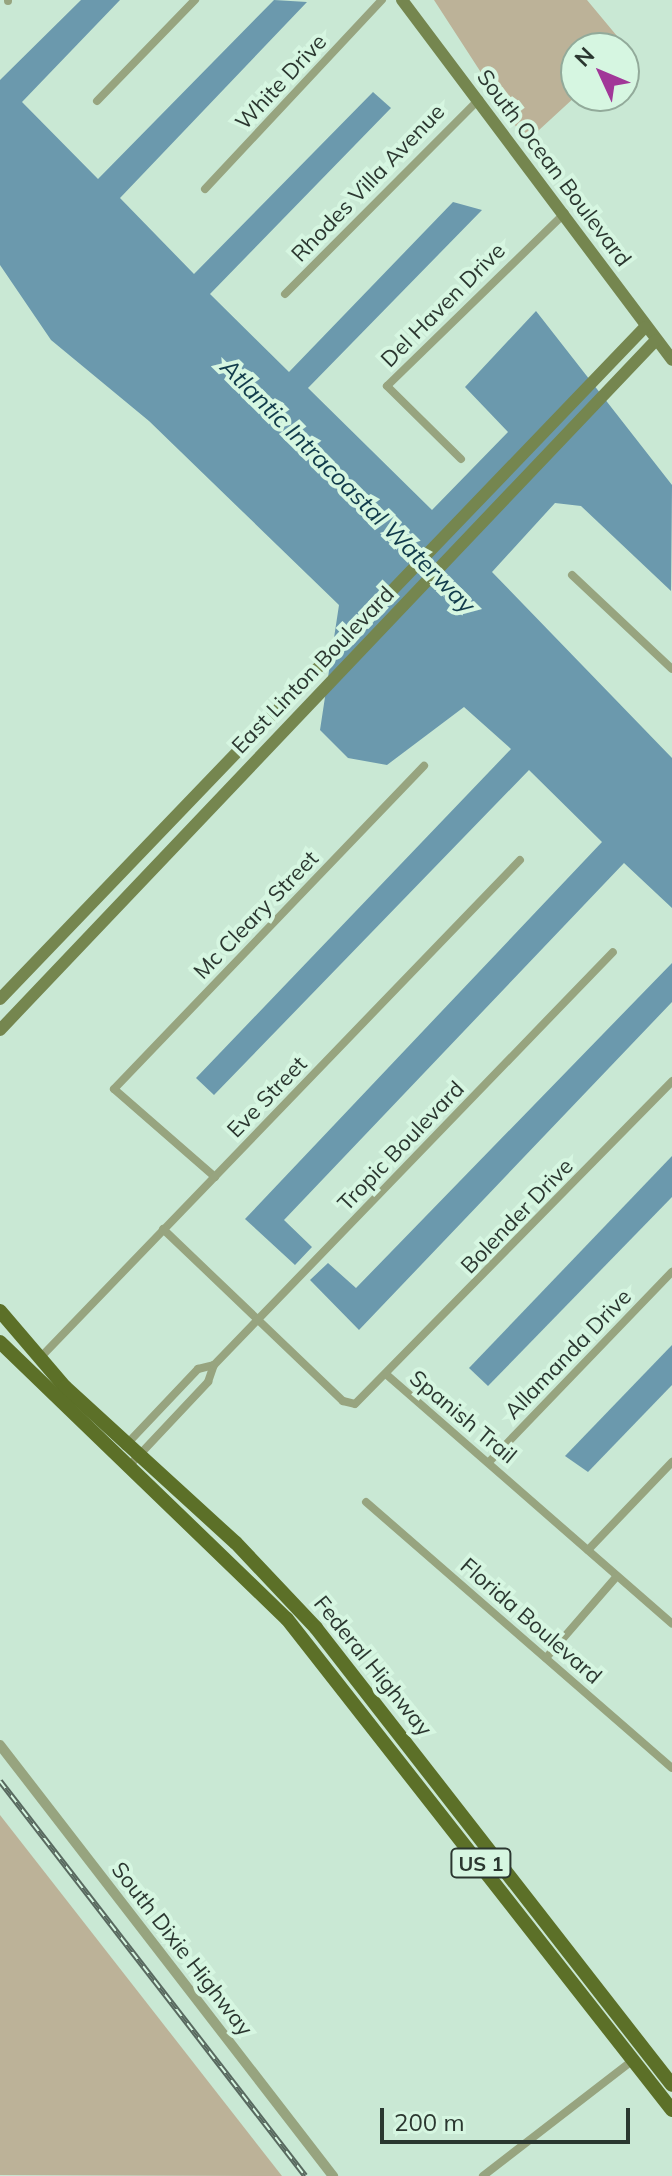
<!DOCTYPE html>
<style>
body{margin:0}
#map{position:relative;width:672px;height:2176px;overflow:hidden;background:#c9e8d4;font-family:Mulish,sans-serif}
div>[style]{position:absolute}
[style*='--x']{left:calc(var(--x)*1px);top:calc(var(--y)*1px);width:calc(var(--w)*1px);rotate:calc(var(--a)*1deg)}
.green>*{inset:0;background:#bcb298}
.water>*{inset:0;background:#6b99ad}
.minor>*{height:8px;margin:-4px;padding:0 4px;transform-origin:4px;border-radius:4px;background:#97a47f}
.tertiary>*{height:10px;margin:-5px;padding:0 5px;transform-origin:5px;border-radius:5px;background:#97a47f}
.secondary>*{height:12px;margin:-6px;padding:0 6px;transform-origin:6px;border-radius:6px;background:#75864f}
.primary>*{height:14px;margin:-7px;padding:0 7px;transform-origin:7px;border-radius:7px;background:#5c7028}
.rail>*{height:6px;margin-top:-3px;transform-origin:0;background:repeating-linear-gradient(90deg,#d6f6e1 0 9px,#58695f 0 18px);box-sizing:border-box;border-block:2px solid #58695f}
span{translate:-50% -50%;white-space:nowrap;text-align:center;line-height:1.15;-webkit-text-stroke:8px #d6f6e1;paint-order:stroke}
.shield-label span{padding:2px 6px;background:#d6f6e1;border:2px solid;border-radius:6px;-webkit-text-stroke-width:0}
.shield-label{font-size:20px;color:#2b3730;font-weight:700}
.street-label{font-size:22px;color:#2b3730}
.water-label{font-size:24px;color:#113b4b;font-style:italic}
.north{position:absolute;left:560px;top:32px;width:80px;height:80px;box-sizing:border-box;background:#d6f6e1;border:2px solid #92aa9a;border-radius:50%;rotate:314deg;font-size:22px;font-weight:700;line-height:32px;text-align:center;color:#2b3730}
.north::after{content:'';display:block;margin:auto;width:28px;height:36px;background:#a13798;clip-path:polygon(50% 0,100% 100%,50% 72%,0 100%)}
.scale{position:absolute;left:380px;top:2108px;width:250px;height:36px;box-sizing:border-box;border:4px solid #2b3730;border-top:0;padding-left:10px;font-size:24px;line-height:28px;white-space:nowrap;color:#2b3730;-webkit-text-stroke:6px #d6f6e1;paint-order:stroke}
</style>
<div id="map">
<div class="green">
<i style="clip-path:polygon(434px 0,587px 0,622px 42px,576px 48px,576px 96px,526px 142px)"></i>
<i style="clip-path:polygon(0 1815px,282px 2176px,0 2175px)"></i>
</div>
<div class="water">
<i style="clip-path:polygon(81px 0,120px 0,22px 102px,98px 179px,274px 0,307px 2px,120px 198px,194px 274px,373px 92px,391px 108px,210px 294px,289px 372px,453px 202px,482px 210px,308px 388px,432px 510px,508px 432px,465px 387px,536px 311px,672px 485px,671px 591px,581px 506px,555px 503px,492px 572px,672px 758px,672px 908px,624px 863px,284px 1220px,312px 1247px,295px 1265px,245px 1219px,602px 842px,529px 770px,214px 1095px,196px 1078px,511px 749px,464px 707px,387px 765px,348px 758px,320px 730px,339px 605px,149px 421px,51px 340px,0 265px,0 80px)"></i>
<i style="clip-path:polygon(672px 963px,672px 1002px,359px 1330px,310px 1280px,328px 1263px,356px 1288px)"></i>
<i style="clip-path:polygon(672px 1156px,672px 1197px,488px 1386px,469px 1368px)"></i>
<i style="clip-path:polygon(672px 1345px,672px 1385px,588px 1472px,565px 1456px)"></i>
</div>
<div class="minor">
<i style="--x:8;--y:1;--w:1;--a:-90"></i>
<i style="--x:97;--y:101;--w:141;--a:-45.9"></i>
<i style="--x:205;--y:189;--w:259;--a:-46.9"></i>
<i style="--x:285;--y:294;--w:275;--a:-45.1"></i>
<i style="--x:461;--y:459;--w:104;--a:-135.4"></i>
<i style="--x:387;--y:386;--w:248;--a:-44.2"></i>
<i style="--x:572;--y:575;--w:137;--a:43.2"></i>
<i style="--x:215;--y:1177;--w:134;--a:-138.9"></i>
<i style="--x:114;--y:1089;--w:448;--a:-46.2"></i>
<i style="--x:163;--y:1229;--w:249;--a:43.7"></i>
<i style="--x:343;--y:1401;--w:12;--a:14"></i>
<i style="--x:355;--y:1404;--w:453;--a:-45.5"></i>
<i style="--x:39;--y:1359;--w:693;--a:-46.05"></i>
<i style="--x:387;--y:1375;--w:378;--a:41.1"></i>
<i style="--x:125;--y:1446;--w:106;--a:-46.5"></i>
<i style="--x:198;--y:1369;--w:16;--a:-14"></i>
<i style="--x:489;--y:1462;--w:264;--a:-46.1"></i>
<i style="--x:128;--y:1467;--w:117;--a:-46.7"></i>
<i style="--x:208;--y:1382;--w:18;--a:-71"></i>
<i style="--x:214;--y:1365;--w:574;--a:-45.99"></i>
<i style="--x:366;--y:1502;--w:405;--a:41"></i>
<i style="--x:588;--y:1550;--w:122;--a:-46.3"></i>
<i style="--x:546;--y:1658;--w:108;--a:-49.1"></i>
<i style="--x:483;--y:2176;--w:190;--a:-37.7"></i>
</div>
<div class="tertiary">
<i style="--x:0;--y:1745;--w:545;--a:52.31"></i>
</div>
<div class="secondary">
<i style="--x:402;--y:0;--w:450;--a:53.1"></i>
<i style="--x:0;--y:999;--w:931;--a:-46.17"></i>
<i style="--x:0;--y:1030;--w:952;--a:-46.45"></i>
</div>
<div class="primary">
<i style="--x:0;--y:1311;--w:100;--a:49.5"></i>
<i style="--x:65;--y:1387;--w:231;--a:42.4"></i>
<i style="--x:236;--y:1543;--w:117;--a:46.7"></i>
<i style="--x:316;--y:1628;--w:579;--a:52.08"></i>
<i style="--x:0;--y:1342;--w:399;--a:44"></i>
<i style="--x:287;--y:1619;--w:624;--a:51.9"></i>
</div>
<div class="rail">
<i style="--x:0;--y:1781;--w:499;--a:52.3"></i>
</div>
<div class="shield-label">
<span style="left:481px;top:1863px">US 1</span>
</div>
<div class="street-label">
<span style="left:281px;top:82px;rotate:-47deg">White Drive</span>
<span style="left:554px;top:168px;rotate:53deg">South Ocean Boulevard</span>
<span style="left:368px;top:183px;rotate:-46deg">Rhodes Villa Avenue</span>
<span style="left:443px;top:305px;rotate:-45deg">Del Haven Drive</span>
<span style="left:313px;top:670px;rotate:-46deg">East Linton Boulevard</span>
<span style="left:256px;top:915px;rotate:-46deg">Mc Cleary Street</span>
<span style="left:267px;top:1097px;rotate:-46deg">Eve Street</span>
<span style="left:401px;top:1146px;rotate:-46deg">Tropic Boulevard</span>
<span style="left:517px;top:1216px;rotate:-46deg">Bolender Drive</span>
<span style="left:568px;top:1354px;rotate:-46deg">Allamanda Drive</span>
<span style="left:463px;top:1417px;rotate:40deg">Spanish Trail</span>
<span style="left:531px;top:1621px;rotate:41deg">Florida Boulevard</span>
<span style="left:373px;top:1666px;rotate:51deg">Federal Highway</span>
<span style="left:182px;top:1949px;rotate:52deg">South Dixie Highway</span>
</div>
<div class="water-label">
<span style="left:348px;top:486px;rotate:45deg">Atlantic Intracoastal Waterway</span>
</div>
<div class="north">N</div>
<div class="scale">200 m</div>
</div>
